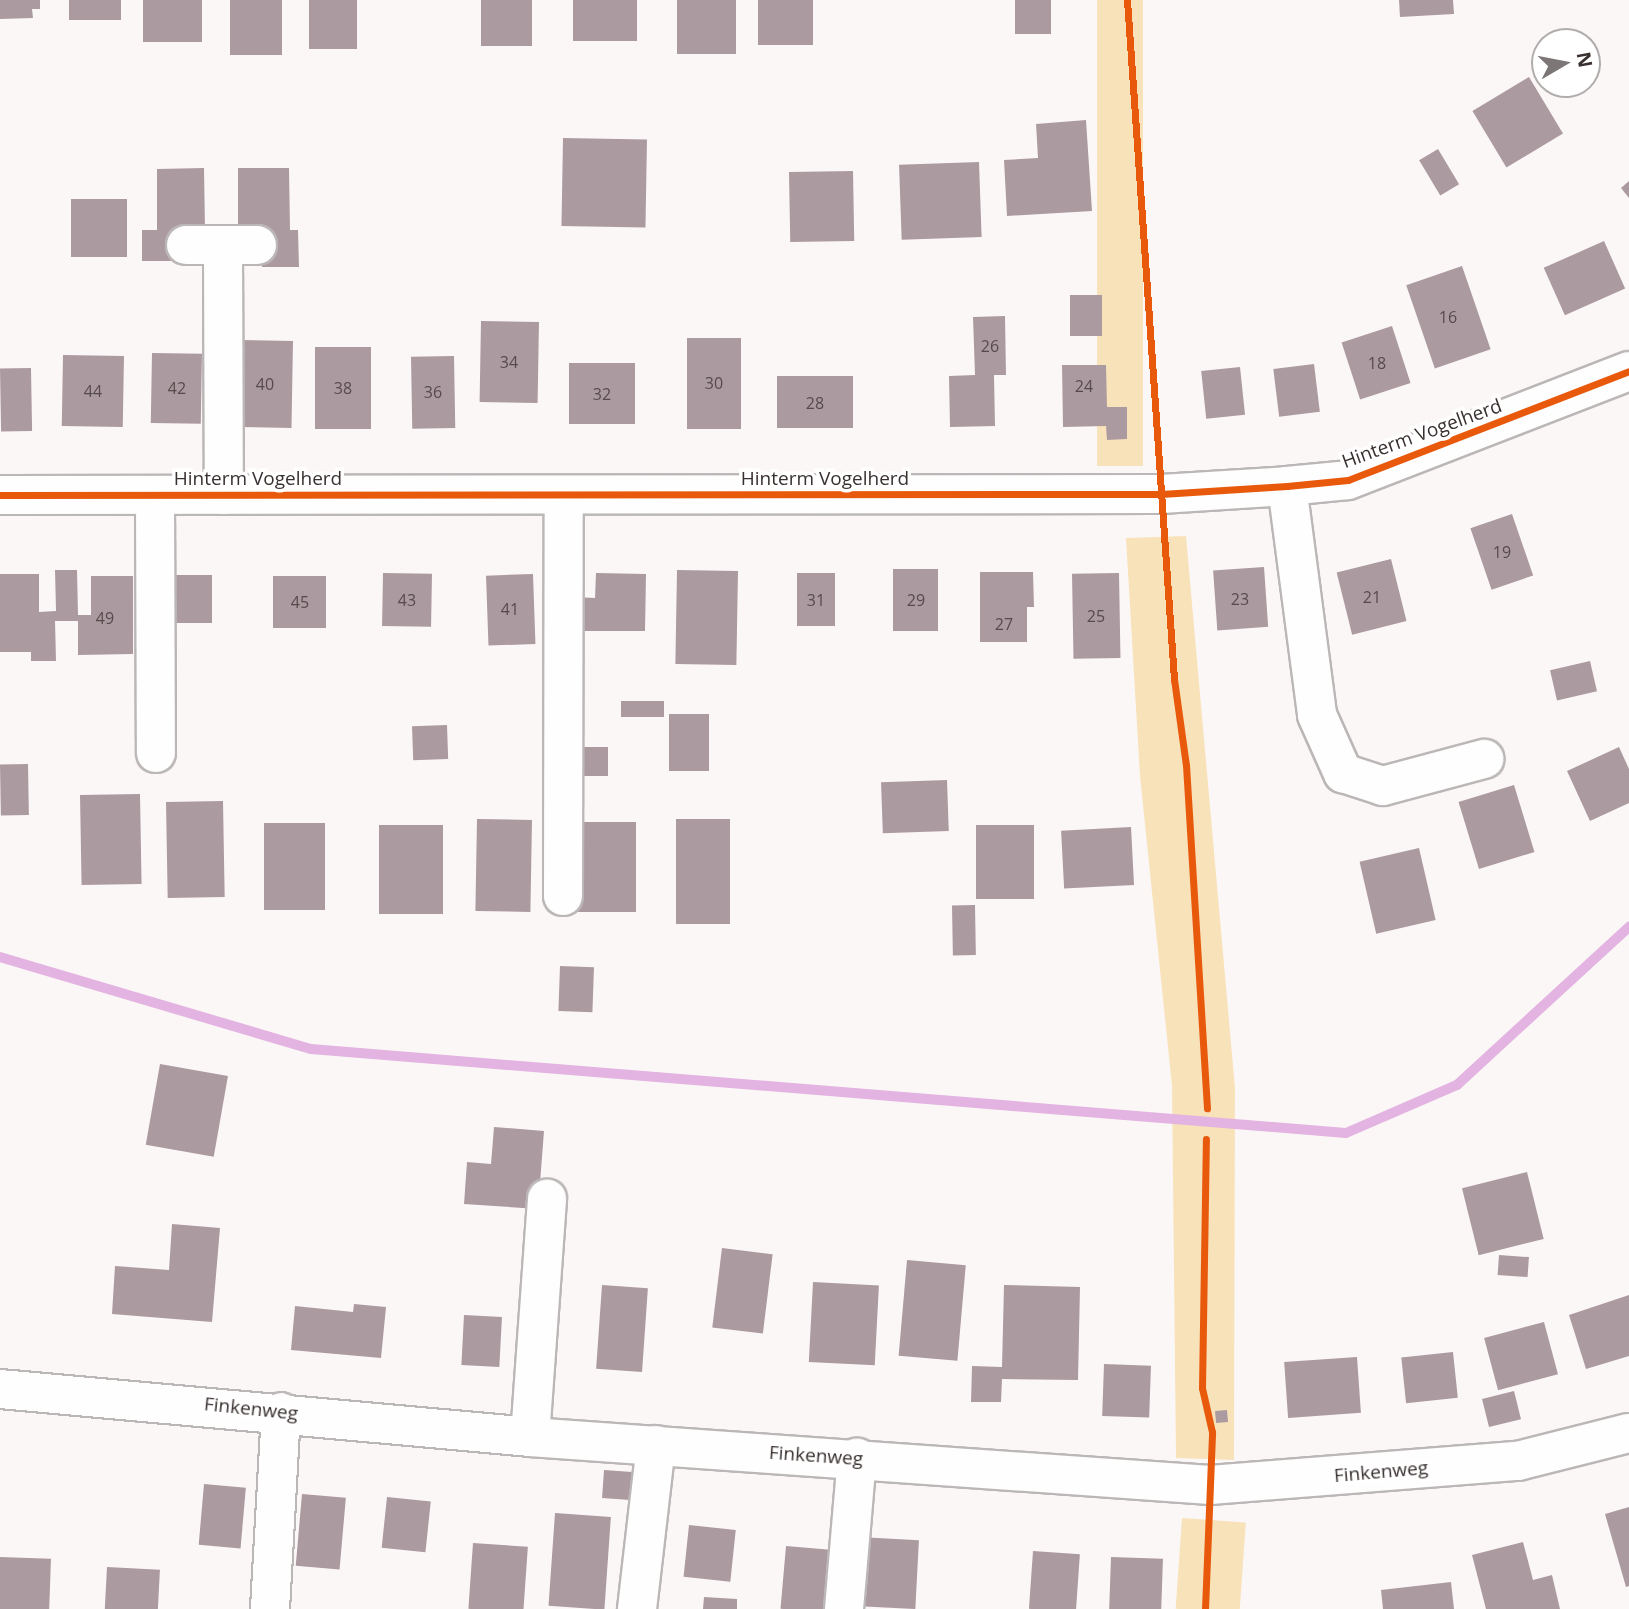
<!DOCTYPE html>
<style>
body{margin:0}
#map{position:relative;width:1629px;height:1609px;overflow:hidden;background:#fcf7f7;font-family:"Open Sans",sans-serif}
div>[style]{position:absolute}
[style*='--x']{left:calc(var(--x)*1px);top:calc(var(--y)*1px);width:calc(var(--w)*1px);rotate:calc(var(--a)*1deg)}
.green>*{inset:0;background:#f8e2ba;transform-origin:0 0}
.stream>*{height:10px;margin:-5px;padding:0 5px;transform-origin:5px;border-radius:5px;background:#e3b4e1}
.building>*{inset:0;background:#ac9aa1;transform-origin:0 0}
.roads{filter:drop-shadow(2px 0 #bcb7b7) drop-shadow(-2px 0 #bcb7b7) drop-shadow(0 2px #bcb7b7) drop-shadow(0 -2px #bcb7b7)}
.minor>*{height:38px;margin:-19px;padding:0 19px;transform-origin:19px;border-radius:19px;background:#fffefe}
.cycleway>*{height:7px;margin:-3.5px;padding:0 3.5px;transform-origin:3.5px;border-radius:3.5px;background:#e8590c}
span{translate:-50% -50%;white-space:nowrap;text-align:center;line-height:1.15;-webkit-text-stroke:7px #fff;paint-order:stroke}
.number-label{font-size:16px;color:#564b4c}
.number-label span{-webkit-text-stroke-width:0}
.street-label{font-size:19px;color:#393130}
.north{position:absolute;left:1531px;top:28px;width:70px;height:70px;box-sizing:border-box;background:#fff;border:2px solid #b0adac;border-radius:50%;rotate:80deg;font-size:19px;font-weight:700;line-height:28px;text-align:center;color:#393130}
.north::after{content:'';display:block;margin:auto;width:24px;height:32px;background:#7d7676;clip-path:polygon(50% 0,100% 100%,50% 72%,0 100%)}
</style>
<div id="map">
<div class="green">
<i style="left:1097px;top:0;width:46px;height:466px"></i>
<i style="clip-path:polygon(1186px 536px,1235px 1088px,1234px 1460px,1176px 1458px,1172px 1086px,1140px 776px,1126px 538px)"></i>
<i style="left:1182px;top:1518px;width:64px;height:91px;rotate:4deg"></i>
</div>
<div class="stream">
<i style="--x:0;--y:957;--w:324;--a:16.5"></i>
<i style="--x:311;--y:1049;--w:1038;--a:4.64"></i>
<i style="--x:1346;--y:1133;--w:121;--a:-23.4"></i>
<i style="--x:1457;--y:1085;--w:234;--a:-42.6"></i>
</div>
<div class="building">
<i style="clip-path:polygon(0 0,40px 0,40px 9px,32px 9px,33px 18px,0 19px)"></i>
<i style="left:69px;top:0;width:52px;height:20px"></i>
<i style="left:143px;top:0;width:59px;height:42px"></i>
<i style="left:230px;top:0;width:52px;height:55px"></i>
<i style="left:309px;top:0;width:48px;height:49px"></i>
<i style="left:481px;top:0;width:51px;height:46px"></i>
<i style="left:573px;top:0;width:64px;height:41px"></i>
<i style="left:677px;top:0;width:59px;height:54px"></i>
<i style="left:758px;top:0;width:55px;height:45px"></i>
<i style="left:1015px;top:0;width:36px;height:34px"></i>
<i style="clip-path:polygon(1399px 0,1453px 0,1454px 14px,1400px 17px)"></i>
<i style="left:1529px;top:77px;width:66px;height:66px;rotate:59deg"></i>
<i style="clip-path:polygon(1086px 120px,1092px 211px,1007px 216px,1004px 160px,1038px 158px,1036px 124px)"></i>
<i style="left:563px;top:138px;width:84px;height:88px;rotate:1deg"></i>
<i style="left:1438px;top:149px;width:41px;height:22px;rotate:59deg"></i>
<i style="left:979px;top:162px;width:75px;height:80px;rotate:88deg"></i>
<i style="clip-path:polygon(204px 168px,205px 230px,181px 261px,142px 261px,142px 230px,157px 230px,157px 169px)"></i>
<i style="clip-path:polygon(238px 168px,289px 168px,290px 230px,298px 230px,299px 267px,262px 267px,263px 230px,238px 230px)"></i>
<i style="left:853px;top:171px;width:70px;height:64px;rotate:89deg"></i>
<i style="clip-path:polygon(1629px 181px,1629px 198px,1621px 188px)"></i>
<i style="left:71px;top:199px;width:56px;height:58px"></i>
<i style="left:1604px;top:241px;width:52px;height:66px;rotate:66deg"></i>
<i style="left:1462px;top:266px;width:88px;height:59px;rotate:71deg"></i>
<i style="left:1070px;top:295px;width:32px;height:41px"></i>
<i style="clip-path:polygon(1005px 316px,1006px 375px,994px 375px,995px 426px,950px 427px,949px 376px,975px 375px,973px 317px)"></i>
<i style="left:481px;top:321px;width:58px;height:81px;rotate:1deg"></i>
<i style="left:1392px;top:326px;width:60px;height:53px;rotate:72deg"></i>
<i style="left:687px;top:338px;width:54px;height:91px"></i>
<i style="left:239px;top:340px;width:54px;height:87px;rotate:1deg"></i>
<i style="left:315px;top:347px;width:56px;height:82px"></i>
<i style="left:152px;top:353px;width:50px;height:70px;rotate:1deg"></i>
<i style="left:63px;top:355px;width:61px;height:71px;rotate:1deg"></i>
<i style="left:454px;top:356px;width:72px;height:43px;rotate:89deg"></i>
<i style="left:635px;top:363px;width:61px;height:66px;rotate:90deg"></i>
<i style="left:1314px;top:364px;width:48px;height:41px;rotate:83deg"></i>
<i style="clip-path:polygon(1062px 365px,1106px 365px,1107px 407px,1127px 407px,1127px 439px,1107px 440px,1106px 426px,1063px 427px)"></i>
<i style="left:1240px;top:367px;width:48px;height:39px;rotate:84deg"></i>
<i style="left:31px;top:368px;width:63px;height:31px;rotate:89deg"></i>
<i style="left:853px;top:376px;width:52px;height:76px;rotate:90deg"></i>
<i style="left:1512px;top:514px;width:65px;height:44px;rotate:71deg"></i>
<i style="left:1391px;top:559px;width:64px;height:56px;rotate:76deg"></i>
<i style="left:1264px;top:567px;width:60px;height:51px;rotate:86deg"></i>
<i style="left:893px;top:569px;width:45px;height:62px"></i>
<i style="clip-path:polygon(55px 570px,77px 570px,78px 615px,91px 615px,91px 576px,133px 576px,133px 654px,78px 655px,78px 621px,55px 621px,56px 661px,31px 661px,31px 652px,0 652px,0 574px,39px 574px,39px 612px,56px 611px)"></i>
<i style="left:677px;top:570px;width:61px;height:94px;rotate:1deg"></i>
<i style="clip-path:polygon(980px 572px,1033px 572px,1034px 607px,1027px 607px,1027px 642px,980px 642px)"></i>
<i style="left:383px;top:573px;width:49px;height:53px;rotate:1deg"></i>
<i style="clip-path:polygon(596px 573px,646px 574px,645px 631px,576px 631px,576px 597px,595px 598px)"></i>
<i style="left:797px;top:573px;width:38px;height:53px"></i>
<i style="left:1119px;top:573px;width:85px;height:47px;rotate:89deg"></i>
<i style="left:533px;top:574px;width:70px;height:47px;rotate:88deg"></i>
<i style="left:212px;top:575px;width:48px;height:38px;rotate:90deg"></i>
<i style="left:273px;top:576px;width:53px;height:52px"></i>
<i style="left:1590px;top:661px;width:31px;height:41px;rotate:77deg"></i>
<i style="left:664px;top:701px;width:16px;height:43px;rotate:90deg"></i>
<i style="left:669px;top:714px;width:40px;height:57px"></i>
<i style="left:447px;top:725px;width:34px;height:35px;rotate:88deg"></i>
<i style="left:608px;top:747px;width:29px;height:33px;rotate:90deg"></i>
<i style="clip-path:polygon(1619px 747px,1629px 769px,1629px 803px,1590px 821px,1567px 771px)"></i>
<i style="left:28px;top:764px;width:51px;height:28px;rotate:89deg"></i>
<i style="left:947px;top:780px;width:51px;height:66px;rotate:88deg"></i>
<i style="left:1514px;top:785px;width:70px;height:58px;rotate:73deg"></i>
<i style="left:140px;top:794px;width:90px;height:60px;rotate:89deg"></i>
<i style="left:223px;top:801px;width:96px;height:57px;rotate:89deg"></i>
<i style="left:477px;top:819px;width:55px;height:92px;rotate:1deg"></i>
<i style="left:676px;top:819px;width:54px;height:105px"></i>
<i style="left:575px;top:822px;width:61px;height:90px"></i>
<i style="left:264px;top:823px;width:61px;height:87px"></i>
<i style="left:379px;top:825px;width:64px;height:89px"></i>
<i style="left:976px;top:825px;width:58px;height:74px"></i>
<i style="left:1131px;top:827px;width:58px;height:70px;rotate:87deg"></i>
<i style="left:1419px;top:848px;width:74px;height:61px;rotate:77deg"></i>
<i style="left:975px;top:905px;width:50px;height:23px;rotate:89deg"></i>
<i style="left:560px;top:966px;width:34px;height:45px;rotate:2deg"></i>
<i style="left:160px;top:1064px;width:69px;height:82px;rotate:10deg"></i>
<i style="clip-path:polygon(494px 1127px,544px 1131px,538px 1209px,464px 1204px,467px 1162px,491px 1164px)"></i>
<i style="left:1527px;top:1172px;width:69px;height:67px;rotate:76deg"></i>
<i style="clip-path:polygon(172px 1224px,220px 1228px,212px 1322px,112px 1314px,115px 1266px,169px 1270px)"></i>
<i style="left:722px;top:1248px;width:51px;height:80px;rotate:7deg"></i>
<i style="left:1499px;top:1255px;width:30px;height:20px;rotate:4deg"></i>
<i style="left:907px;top:1260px;width:59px;height:96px;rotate:5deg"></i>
<i style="left:813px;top:1282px;width:66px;height:80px;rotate:3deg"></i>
<i style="left:602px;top:1285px;width:46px;height:84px;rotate:4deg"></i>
<i style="clip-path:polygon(1004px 1285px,1080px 1287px,1078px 1380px,1002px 1379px,1001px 1402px,971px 1402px,972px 1366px,1002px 1367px)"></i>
<i style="clip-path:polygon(1629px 1295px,1629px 1356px,1586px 1369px,1569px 1315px)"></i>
<i style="clip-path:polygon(354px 1304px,386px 1307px,381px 1358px,291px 1350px,295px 1306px,353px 1312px)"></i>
<i style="left:464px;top:1315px;width:38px;height:50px;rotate:3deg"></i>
<i style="left:1544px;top:1322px;width:54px;height:62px;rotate:75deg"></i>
<i style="left:1453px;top:1352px;width:46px;height:52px;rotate:84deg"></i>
<i style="left:1357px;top:1357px;width:56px;height:73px;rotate:86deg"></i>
<i style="left:1104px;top:1364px;width:47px;height:52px;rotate:2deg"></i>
<i style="left:1514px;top:1391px;width:29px;height:33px;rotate:76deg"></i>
<i style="left:1227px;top:1410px;width:12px;height:12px;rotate:85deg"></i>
<i style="left:604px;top:1470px;width:28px;height:28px;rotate:4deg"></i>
<i style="left:204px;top:1484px;width:42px;height:61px;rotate:5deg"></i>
<i style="left:302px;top:1494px;width:44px;height:72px;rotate:5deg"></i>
<i style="left:387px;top:1497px;width:44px;height:51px;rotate:6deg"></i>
<i style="clip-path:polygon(1629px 1507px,1629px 1586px,1626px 1587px,1605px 1514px)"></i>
<i style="left:555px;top:1513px;width:56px;height:93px;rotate:4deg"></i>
<i style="left:689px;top:1525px;width:47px;height:52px;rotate:6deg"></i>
<i style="left:859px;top:1537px;width:60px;height:69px;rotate:3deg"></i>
<i style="clip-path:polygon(1523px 1542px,1533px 1580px,1552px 1575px,1560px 1609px,1486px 1609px,1472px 1555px)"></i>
<i style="left:473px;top:1543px;width:55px;height:66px;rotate:4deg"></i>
<i style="left:786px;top:1546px;width:50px;height:63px;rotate:5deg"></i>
<i style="left:1033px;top:1551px;width:47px;height:58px;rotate:4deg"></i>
<i style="left:0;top:1557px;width:51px;height:52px;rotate:2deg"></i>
<i style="left:1111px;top:1557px;width:52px;height:52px;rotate:2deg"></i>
<i style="left:107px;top:1567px;width:53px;height:42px;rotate:3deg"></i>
<i style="clip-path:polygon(1451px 1582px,1454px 1609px,1383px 1609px,1381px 1590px)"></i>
<i style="clip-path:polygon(704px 1597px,737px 1599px,737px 1609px,703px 1609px)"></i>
</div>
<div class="roads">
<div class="minor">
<i style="--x:186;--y:245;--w:71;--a:0"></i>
<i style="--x:223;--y:246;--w:249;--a:89.8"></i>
<i style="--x:1287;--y:486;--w:231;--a:82.5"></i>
<i style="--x:1317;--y:715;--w:64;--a:65.9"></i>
<i style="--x:1343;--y:773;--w:42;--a:18"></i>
<i style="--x:1383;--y:786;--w:105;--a:-15"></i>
<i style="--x:0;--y:495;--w:1161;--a:-0.05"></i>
<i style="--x:1161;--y:494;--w:126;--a:-3.6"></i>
<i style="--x:1287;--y:486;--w:61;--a:-5.6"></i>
<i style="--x:1348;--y:480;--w:301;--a:-21.2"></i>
<i style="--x:155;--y:495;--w:258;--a:89.8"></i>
<i style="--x:563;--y:896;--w:401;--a:-89.9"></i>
<i style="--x:0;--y:1389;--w:532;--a:5.17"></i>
<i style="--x:530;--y:1437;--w:682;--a:4.04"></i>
<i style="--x:1210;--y:1485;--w:309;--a:-4.5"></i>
<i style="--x:1518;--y:1461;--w:114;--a:-14.2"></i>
<i style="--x:530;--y:1437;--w:239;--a:-85.9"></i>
<i style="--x:270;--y:1609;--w:197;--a:-86.8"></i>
<i style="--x:637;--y:1609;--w:165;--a:-83.4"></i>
<i style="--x:844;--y:1609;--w:152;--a:-85.1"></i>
</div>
</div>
<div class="cycleway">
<i style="--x:1127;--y:0;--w:681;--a:86.04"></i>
<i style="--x:1174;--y:679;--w:87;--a:82.1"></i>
<i style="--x:1186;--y:765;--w:344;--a:86.5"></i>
<i style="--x:0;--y:495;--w:1161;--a:-0.05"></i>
<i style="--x:1161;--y:494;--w:126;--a:-3.6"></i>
<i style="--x:1287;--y:486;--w:61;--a:-5.6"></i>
<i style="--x:1348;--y:480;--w:301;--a:-21.2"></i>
<i style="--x:1205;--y:1609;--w:177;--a:-87.7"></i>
<i style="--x:1212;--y:1432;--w:45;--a:-102.8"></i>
<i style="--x:1202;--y:1388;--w:249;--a:-89.1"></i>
</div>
<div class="number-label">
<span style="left:1448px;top:317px">16</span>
<span style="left:990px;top:346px">26</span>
<span style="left:509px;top:362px">34</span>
<span style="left:1377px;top:363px">18</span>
<span style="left:714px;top:383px">30</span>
<span style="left:265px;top:384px">40</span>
<span style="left:1084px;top:386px">24</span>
<span style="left:177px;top:388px">42</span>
<span style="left:343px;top:388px">38</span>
<span style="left:93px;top:391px">44</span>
<span style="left:433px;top:392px">36</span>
<span style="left:602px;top:394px">32</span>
<span style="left:815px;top:403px">28</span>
<span style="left:1502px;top:552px">19</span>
<span style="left:1372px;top:597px">21</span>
<span style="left:1240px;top:599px">23</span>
<span style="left:407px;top:600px">43</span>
<span style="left:816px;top:600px">31</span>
<span style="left:916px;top:600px">29</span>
<span style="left:300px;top:602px">45</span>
<span style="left:510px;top:609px">41</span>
<span style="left:1096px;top:616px">25</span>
<span style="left:105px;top:618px">49</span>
<span style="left:1004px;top:624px">27</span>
</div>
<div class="street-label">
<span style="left:1422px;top:434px;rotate:-20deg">Hinterm Vogelherd</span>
<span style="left:258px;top:479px">Hinterm Vogelherd</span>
<span style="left:825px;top:479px">Hinterm Vogelherd</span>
<span style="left:251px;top:1409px;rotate:6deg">Finkenweg</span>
<span style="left:816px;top:1456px;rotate:4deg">Finkenweg</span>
<span style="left:1381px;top:1472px;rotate:-5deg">Finkenweg</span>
</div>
<div class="north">N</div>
</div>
